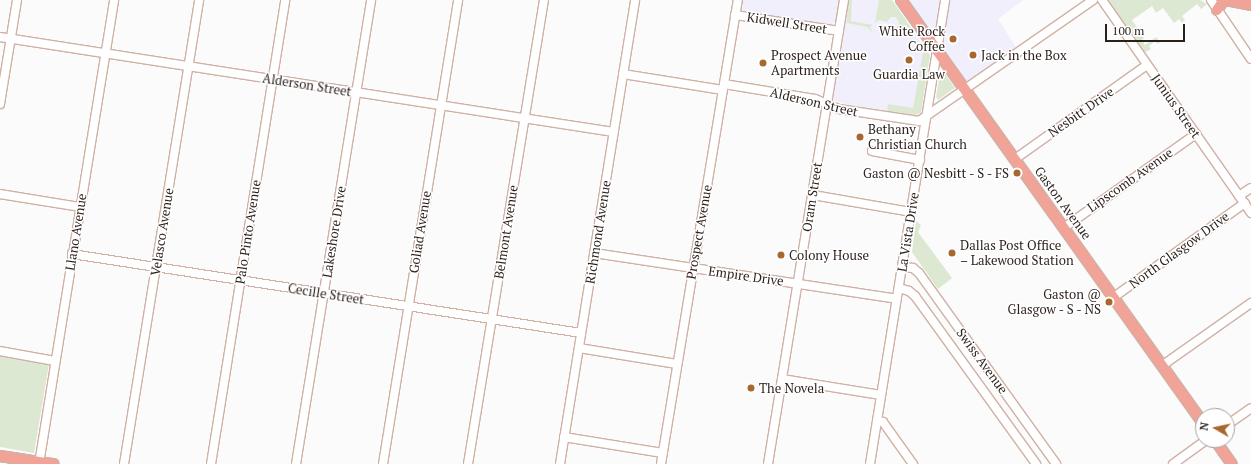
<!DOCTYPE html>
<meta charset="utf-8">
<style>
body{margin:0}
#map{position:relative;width:1251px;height:464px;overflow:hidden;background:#fbfbfb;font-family:"PT Serif",serif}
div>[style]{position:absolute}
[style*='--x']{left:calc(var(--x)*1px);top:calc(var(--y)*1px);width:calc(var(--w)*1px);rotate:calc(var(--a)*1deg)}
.commercial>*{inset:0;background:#f2effd}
.green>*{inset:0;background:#dde8d3}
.roads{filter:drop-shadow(1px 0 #d0b1a4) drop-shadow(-1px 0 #d0b1a4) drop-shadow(0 1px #d0b1a4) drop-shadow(0 -1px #d0b1a4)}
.minor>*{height:8px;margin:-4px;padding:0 4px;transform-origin:4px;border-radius:4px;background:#fff}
.major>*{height:10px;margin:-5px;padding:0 5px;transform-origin:5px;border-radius:5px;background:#f1a398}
.dots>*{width:11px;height:11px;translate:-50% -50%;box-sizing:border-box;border:2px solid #fff;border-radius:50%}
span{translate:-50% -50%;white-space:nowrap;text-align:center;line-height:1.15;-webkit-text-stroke:3px #fff;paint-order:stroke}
.street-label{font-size:13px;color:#2b1f1a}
.poi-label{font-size:13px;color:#2b1f1a}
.right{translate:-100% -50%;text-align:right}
.left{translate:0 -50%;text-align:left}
.north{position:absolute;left:1195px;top:408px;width:40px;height:40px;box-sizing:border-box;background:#fff;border:1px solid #aaa5a3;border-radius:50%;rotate:279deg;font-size:11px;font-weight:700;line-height:16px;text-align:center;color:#2b1f1a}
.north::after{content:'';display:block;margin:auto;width:14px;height:18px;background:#a6682e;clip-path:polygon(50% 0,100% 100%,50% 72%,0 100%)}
.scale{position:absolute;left:1105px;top:24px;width:80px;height:18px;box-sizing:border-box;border:2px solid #2b1f1a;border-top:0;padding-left:5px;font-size:12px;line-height:14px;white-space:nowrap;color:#2b1f1a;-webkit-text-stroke:3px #fff;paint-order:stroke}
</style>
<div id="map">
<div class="commercial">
<i style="clip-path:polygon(742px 0,840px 0,837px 21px,829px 26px,740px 12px)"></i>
<i style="clip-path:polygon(848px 0,892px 0,930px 55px,918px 115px,847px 105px,833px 100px)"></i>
<i style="clip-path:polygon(908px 0,1023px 0,998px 19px,1016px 47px,967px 82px)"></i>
</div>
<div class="green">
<i style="clip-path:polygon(848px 0,852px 0,851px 21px,873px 25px,870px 27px,873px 33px,867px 27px,847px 23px)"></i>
<i style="clip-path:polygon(879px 0,892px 0,912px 29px,911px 35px,895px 32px,899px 22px,896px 17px,891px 17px,887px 22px,879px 20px,875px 23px)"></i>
<i style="clip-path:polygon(1107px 0,1200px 0,1207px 4px,1201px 9px,1197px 4px,1182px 16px,1185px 20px,1182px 23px,1179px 19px,1174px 23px,1163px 8px,1156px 13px,1152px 6px,1132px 20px,1144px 38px,1142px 40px,1145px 45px,1156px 37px,1160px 42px,1158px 44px,1155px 41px,1149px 46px,1151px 49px,1144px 53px)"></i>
<i style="clip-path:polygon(924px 47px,930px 55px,921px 113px,914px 115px,887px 111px,888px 104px,913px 108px)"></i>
<i style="clip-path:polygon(943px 71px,955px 88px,938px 100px,936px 97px,940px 73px)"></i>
<i style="clip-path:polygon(916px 221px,921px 225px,918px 232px,952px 278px,938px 289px,912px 252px)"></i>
<i style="clip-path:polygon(0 355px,49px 364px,34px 453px,0 447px)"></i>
</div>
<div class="roads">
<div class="minor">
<i style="--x:1102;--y:0;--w:260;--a:55"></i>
<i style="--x:1211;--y:0;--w:71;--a:55.9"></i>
<i style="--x:735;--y:15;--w:105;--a:8.7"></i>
<i style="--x:0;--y:37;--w:621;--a:8.8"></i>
<i style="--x:623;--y:74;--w:101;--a:9.1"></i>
<i style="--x:724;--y:84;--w:92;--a:9.4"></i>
<i style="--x:815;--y:99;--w:26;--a:23"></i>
<i style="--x:839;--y:109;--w:81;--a:8.5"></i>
<i style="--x:919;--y:121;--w:212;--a:-34.8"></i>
<i style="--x:0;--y:104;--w:105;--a:-80.7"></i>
<i style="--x:872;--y:151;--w:49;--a:10.6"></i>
<i style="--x:1015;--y:159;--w:162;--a:-35.5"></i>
<i style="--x:0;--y:194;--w:81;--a:9.2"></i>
<i style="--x:813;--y:195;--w:99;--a:9.8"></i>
<i style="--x:1239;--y:196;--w:14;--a:-34"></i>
<i style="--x:1065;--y:227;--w:161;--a:-35.4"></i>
<i style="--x:594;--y:253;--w:306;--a:8.6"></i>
<i style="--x:72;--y:254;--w:515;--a:8.82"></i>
<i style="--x:902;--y:267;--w:11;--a:5"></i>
<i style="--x:913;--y:268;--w:8;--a:40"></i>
<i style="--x:919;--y:273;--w:235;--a:54.3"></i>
<i style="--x:899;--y:288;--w:10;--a:17"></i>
<i style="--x:909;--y:291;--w:8;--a:40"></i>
<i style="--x:915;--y:296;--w:207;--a:54.2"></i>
<i style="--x:1114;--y:297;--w:161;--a:-35.7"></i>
<i style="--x:579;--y:348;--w:99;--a:9.3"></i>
<i style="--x:0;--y:351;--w:56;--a:10.3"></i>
<i style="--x:1163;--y:365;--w:108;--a:-35.2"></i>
<i style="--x:782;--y:379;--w:100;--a:9.2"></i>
<i style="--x:877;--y:421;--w:6;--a:9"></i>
<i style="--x:883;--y:422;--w:52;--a:54.5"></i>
<i style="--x:1227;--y:425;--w:29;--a:-35"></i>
<i style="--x:564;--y:437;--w:100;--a:9.2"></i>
<i style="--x:39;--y:464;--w:470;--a:-80.8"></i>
<i style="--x:124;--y:464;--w:470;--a:-80.8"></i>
<i style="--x:211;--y:464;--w:470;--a:-80.9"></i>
<i style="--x:296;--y:464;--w:470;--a:-80.8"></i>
<i style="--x:383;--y:464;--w:470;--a:-80.8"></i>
<i style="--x:468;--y:464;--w:470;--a:-80.7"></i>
<i style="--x:560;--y:464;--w:470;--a:-80.8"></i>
<i style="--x:661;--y:464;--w:470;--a:-80.6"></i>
<i style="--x:768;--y:464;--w:470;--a:-80.7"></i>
<i style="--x:870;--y:464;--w:470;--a:-80.8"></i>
<i style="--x:1173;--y:464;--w:41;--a:-36"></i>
</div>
<div class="major">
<i style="--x:901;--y:0;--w:520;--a:54.48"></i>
<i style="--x:1226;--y:0;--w:25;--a:11"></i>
<i style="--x:1217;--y:10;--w:12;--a:-55"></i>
<i style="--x:1215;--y:440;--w:29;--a:55"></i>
<i style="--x:0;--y:456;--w:54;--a:8.6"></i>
</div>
</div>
<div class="dots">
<i style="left:953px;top:39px;background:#a6682e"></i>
<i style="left:973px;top:55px;background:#a6682e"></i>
<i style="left:909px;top:60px;background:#a6682e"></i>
<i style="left:763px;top:63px;background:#a6682e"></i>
<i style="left:860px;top:137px;background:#a6682e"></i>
<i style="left:1017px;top:173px;background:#a6682e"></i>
<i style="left:952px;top:253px;background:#a6682e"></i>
<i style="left:781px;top:255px;background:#a6682e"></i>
<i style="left:1109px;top:302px;background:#a6682e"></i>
<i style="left:751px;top:388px;background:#a6682e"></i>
</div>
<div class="street-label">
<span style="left:787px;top:23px;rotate:9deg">Kidwell Street</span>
<span style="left:307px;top:85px;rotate:9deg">Alderson Street</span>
<span style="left:814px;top:102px;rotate:13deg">Alderson Street</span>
<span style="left:1176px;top:106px;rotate:55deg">Junius Street</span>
<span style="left:1081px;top:112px;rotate:-35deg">Nesbitt Drive</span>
<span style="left:1130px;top:180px;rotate:-35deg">Lipscomb Avenue</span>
<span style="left:812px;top:197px;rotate:-81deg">Oram Street</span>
<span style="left:1063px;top:203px;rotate:54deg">Gaston Avenue</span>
<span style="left:76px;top:232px;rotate:-81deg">Llano Avenue</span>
<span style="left:162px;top:232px;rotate:-81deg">Velasco Avenue</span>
<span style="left:248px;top:232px;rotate:-81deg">Palo Pinto Avenue</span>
<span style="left:334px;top:232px;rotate:-81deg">Lakeshore Drive</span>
<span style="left:420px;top:232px;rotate:-81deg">Goliad Avenue</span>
<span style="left:506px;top:232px;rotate:-81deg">Belmont Avenue</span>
<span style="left:598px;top:232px;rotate:-81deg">Richmond Avenue</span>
<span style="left:699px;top:232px;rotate:-80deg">Prospect Avenue</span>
<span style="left:908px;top:232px;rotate:-81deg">La Vista Drive</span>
<span style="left:1179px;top:250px;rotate:-36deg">North Glasgow Drive</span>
<span style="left:746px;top:276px;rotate:8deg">Empire Drive</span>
<span style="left:326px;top:294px;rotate:9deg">Cecille Street</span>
<span style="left:982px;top:361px;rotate:54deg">Swiss Avenue</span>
</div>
<div class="poi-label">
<span class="right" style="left:945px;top:39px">White Rock<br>Coffee</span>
<span class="left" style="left:981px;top:55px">Jack in the Box</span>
<span class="left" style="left:771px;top:63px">Prospect Avenue<br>Apartments</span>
<span style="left:909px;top:74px">Guardia Law</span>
<span class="left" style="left:868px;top:137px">Bethany<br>Christian Church</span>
<span class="right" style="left:1009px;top:173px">Gaston @ Nesbitt - S - FS</span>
<span class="left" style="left:960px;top:253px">Dallas Post Office<br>– Lakewood Station</span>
<span class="left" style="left:789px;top:255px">Colony House</span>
<span class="right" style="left:1101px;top:302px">Gaston @<br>Glasgow - S - NS</span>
<span class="left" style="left:759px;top:388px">The Novela</span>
</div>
<div class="north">N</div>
<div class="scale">100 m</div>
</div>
